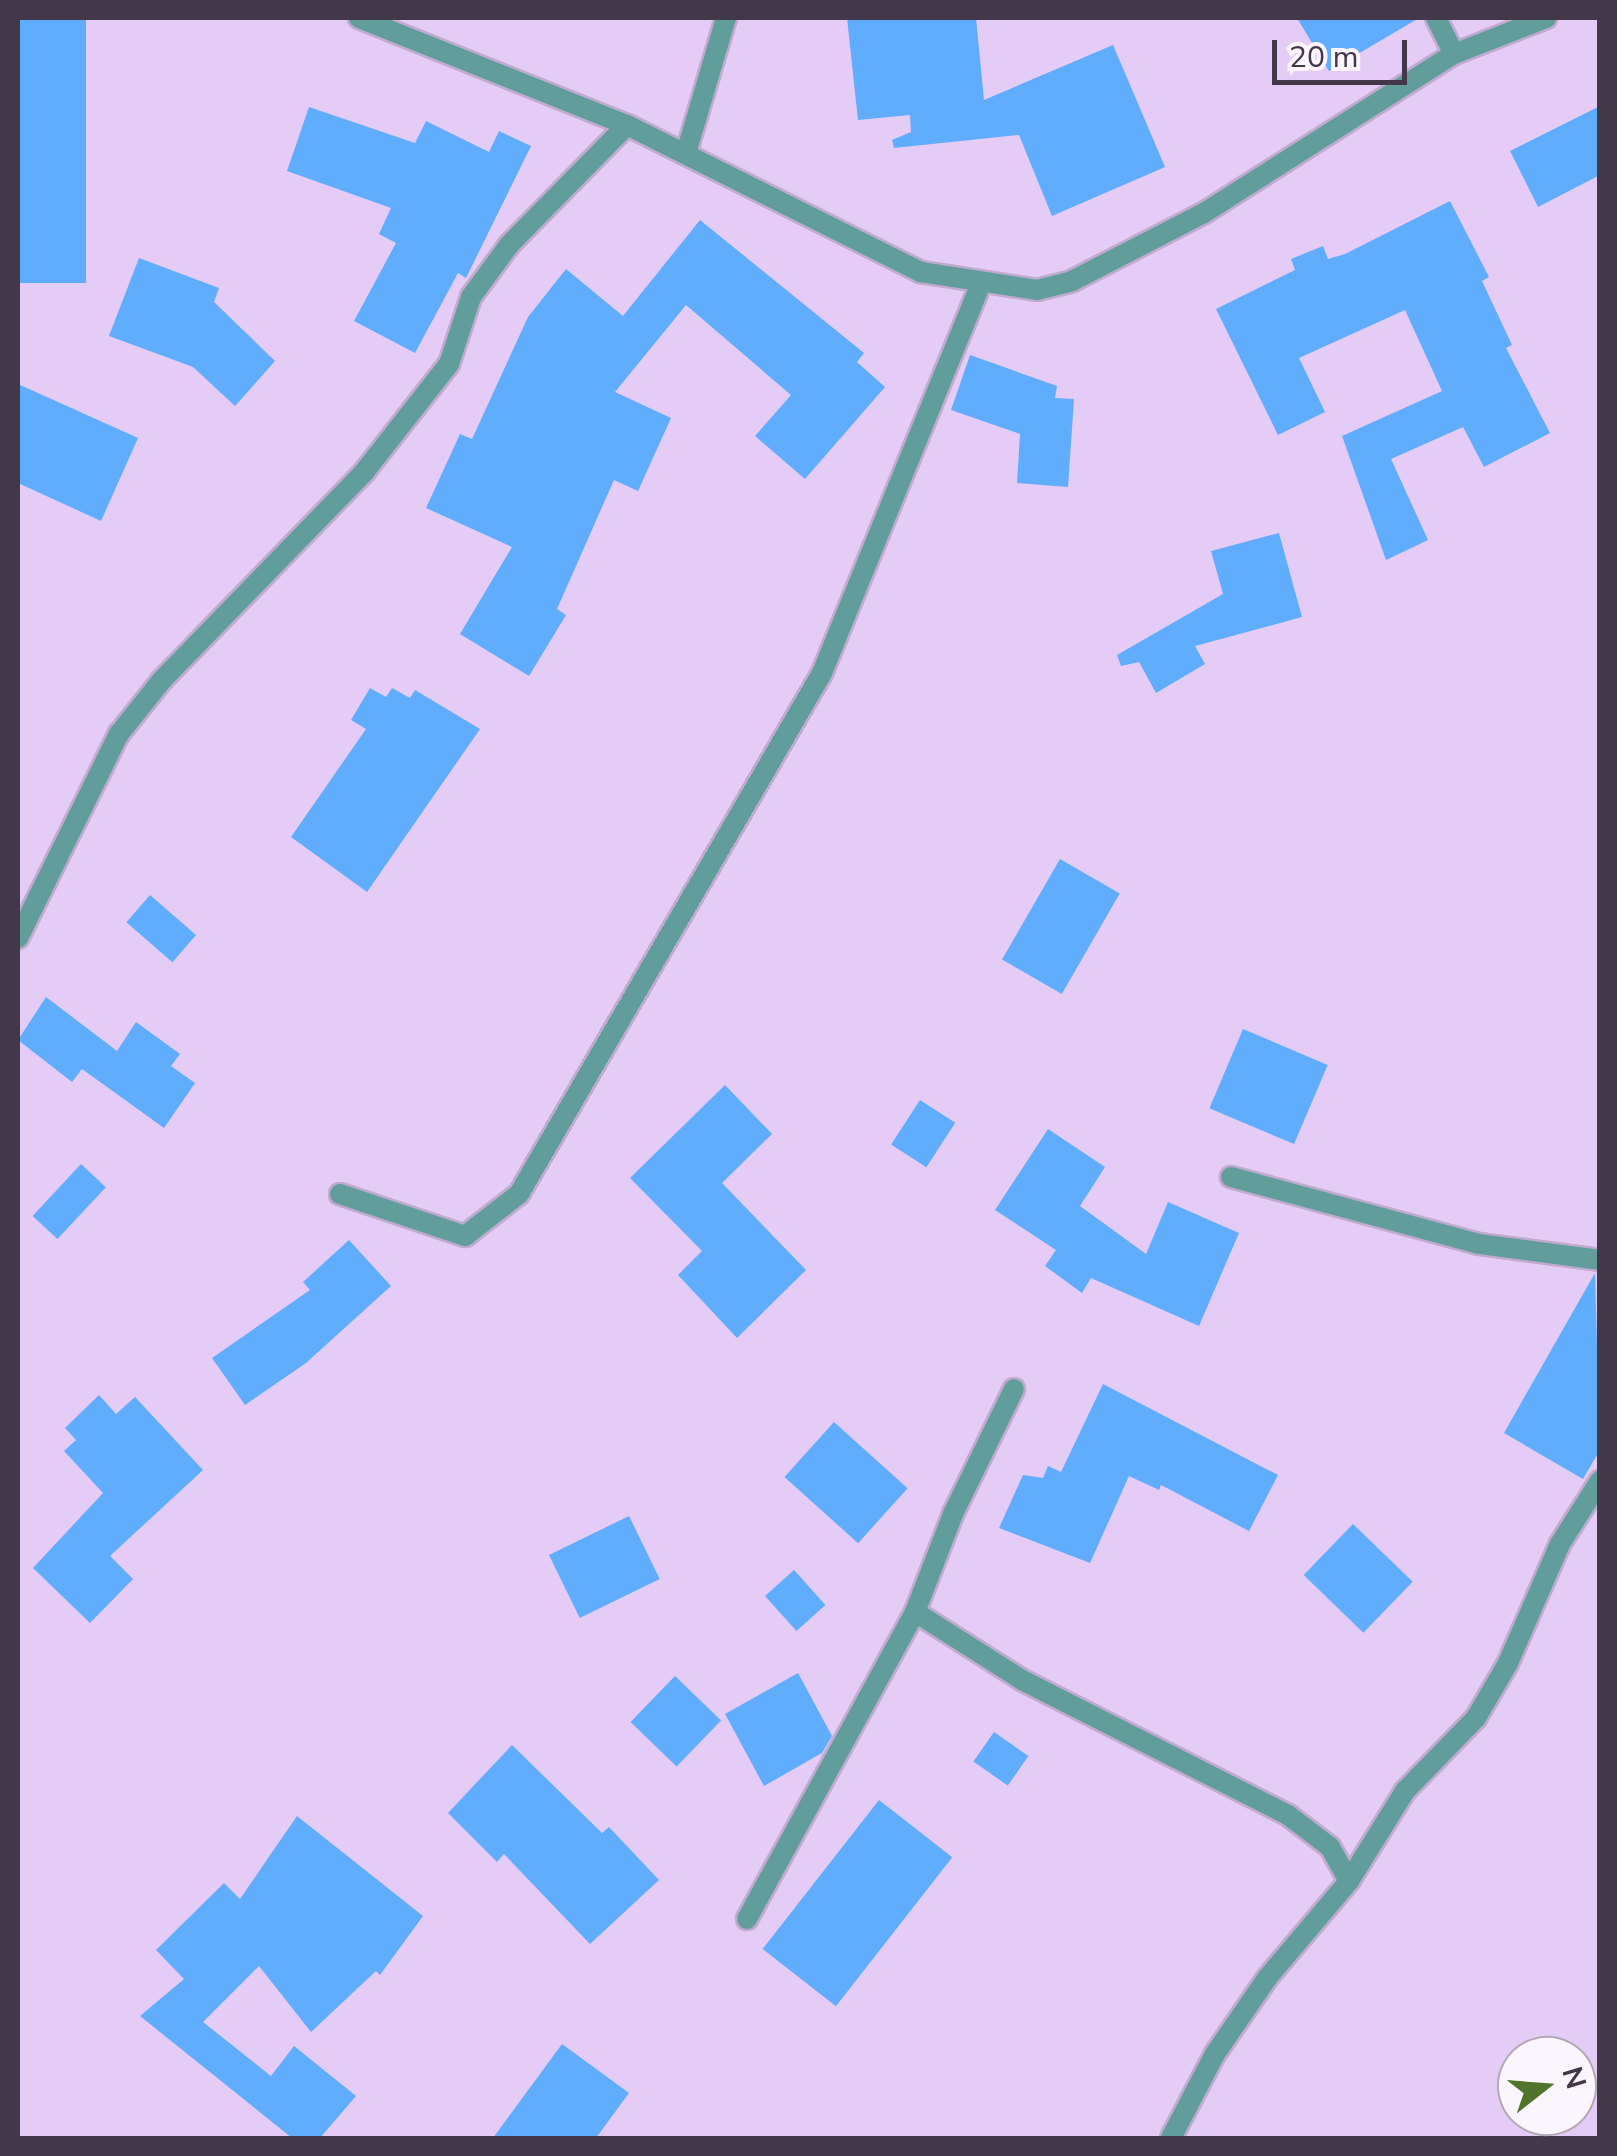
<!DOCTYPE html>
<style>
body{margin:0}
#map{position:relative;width:1617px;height:2156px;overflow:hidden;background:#e4ccf6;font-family:"Nunito Sans",sans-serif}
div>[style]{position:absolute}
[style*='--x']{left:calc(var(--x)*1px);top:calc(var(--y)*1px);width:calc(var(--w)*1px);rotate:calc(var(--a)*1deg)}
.building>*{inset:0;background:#60adfe;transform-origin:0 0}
.roads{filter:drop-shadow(2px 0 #c0abd0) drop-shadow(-2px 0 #c0abd0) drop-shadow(0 2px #c0abd0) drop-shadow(0 -2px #c0abd0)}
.minor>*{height:20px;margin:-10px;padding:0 10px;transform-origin:10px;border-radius:10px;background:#619d9a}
span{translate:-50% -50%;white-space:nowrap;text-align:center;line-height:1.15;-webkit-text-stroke:8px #fbf6fe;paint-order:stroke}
.frame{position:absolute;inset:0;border:20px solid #423849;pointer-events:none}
.north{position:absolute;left:1497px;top:2036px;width:100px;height:100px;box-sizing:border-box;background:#fbf6fe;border:2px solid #b1aab6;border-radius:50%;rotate:73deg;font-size:28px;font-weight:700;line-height:40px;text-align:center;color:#423849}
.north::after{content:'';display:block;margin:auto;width:35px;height:45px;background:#51742d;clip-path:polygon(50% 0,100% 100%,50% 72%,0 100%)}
.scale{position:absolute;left:1272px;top:40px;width:135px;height:45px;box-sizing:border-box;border:5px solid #423849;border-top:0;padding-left:12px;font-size:30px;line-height:35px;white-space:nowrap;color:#423849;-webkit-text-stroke:8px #fbf6fe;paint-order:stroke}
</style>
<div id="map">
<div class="building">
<i style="left:18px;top:18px;width:68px;height:265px"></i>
<i style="clip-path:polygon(847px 18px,976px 18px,984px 100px,1113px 45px,1165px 167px,1052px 216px,1019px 135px,894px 148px,892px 140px,911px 132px,910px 115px,858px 120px)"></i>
<i style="clip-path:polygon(1297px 18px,1419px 18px,1329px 71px)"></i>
<i style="clip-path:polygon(1600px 106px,1600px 175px,1538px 207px,1510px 151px)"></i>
<i style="clip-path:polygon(309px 107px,415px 143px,426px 121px,489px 152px,499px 131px,531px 146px,466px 278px,458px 273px,415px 353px,354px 321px,396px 243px,379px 234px,391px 208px,287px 171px)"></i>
<i style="clip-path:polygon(1450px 201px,1489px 277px,1482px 281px,1512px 345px,1506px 348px,1550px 433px,1484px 467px,1463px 427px,1391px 459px,1428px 540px,1386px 560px,1342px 436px,1442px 391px,1405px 310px,1299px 358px,1325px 412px,1278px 435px,1216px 309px,1295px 270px,1291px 259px,1323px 246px,1328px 259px,1345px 254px)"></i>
<i style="clip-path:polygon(700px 220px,864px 353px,857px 362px,885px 387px,805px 479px,755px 436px,791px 395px,686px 305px,615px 392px,671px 418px,638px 491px,614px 480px,557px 609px,566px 615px,529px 676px,460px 634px,512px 547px,426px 508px,460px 434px,472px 439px,528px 317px,566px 269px,623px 316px)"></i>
<i style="clip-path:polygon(139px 258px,219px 288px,214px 302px,275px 361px,235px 406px,193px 367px,109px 336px)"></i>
<i style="clip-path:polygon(970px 355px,1057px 386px,1055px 398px,1074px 399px,1068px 487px,1017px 483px,1020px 434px,951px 410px)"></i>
<i style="clip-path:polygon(18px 384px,138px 438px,101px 521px,18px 483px)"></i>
<i style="clip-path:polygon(1279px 533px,1302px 617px,1195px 646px,1205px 664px,1156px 693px,1139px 662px,1121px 666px,1117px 655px,1223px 594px,1211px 551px)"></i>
<i style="clip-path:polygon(370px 688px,386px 697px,392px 688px,410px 698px,415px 690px,480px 729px,367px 892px,291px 837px,366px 729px,351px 720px)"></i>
<i style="left:1060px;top:859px;width:69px;height:116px;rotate:30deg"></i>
<i style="left:150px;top:895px;width:61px;height:36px;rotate:41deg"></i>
<i style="clip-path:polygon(46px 997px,117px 1051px,136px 1022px,180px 1054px,171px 1066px,195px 1083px,164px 1128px,82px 1069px,72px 1082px,18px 1040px)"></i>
<i style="left:1243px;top:1029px;width:92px;height:86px;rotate:23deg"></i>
<i style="clip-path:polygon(725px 1085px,772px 1134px,722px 1183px,806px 1270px,737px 1338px,678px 1275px,702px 1251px,630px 1178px)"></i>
<i style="left:920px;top:1100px;width:42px;height:53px;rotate:33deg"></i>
<i style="clip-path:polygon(1048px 1129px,1105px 1167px,1080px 1206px,1146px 1254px,1168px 1202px,1239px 1233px,1199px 1326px,1091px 1278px,1082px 1293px,1045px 1266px,1056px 1250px,995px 1210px)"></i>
<i style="left:81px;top:1164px;width:34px;height:71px;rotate:43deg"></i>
<i style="clip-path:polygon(349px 1240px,391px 1286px,306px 1363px,245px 1405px,212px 1358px,310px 1290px,303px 1282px)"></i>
<i style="clip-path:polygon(1595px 1273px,1600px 1450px,1583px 1479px,1504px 1433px)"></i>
<i style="clip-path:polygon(1103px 1384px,1278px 1475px,1249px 1531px,1161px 1485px,1159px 1490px,1129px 1476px,1090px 1563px,999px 1528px,1023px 1475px,1043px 1478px,1048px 1466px,1061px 1472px)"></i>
<i style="clip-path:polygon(99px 1395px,116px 1414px,135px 1397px,203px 1470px,110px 1556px,133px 1579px,90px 1623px,33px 1568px,103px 1493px,64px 1451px,76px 1440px,65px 1428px)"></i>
<i style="left:834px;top:1422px;width:99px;height:74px;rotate:42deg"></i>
<i style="left:629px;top:1516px;width:70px;height:89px;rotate:64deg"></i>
<i style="left:1353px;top:1524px;width:83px;height:71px;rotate:44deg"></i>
<i style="left:794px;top:1570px;width:47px;height:39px;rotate:48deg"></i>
<i style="clip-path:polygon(798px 1673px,832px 1736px,822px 1753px,764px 1786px,725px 1714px)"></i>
<i style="left:675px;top:1676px;width:64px;height:64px;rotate:44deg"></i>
<i style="left:994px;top:1732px;width:42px;height:36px;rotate:35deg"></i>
<i style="clip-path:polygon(512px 1745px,602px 1833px,609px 1827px,659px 1880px,590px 1944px,504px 1854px,497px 1862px,448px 1813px)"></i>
<i style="left:879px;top:1800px;width:93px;height:189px;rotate:38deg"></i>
<i style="clip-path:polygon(297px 1816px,423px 1916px,380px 1975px,376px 1971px,311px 2032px,259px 1966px,203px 2022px,271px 2076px,294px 2046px,356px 2096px,320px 2138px,292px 2138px,140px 2016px,184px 1979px,156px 1950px,224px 1883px,240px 1899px)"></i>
<i style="clip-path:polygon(562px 2044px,629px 2093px,596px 2138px,493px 2138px)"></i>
</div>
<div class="roads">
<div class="minor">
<i style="--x:359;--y:18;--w:289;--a:21.8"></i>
<i style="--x:627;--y:125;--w:329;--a:26.6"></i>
<i style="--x:921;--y:272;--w:117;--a:8.8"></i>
<i style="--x:1037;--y:290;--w:36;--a:-14"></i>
<i style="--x:1072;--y:281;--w:148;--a:-27.3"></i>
<i style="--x:1204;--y:213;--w:296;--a:-32.5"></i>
<i style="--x:1454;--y:54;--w:99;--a:-21.4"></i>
<i style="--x:1436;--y:18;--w:40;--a:63.4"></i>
<i style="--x:686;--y:153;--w:141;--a:-73.5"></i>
<i style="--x:18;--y:938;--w:228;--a:-63.7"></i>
<i style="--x:119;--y:734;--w:69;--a:-51.5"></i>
<i style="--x:162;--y:680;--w:291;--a:-45.8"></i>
<i style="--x:365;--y:471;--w:136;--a:-51.9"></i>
<i style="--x:449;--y:364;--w:71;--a:-71.8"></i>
<i style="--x:471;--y:297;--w:64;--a:-53.8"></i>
<i style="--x:509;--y:245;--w:168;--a:-45.5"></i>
<i style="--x:1231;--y:1177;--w:257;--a:15.1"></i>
<i style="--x:1479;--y:1244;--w:122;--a:7.5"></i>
<i style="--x:340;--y:1194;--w:132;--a:18.6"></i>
<i style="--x:465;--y:1236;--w:68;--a:-37.9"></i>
<i style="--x:519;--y:1194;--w:603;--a:-59.82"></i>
<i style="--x:822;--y:673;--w:419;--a:-67.8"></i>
<i style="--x:915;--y:1612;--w:127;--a:32.4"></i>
<i style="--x:1022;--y:1680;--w:298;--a:26.9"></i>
<i style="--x:1288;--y:1815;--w:53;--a:37.3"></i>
<i style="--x:1330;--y:1847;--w:39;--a:61"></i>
<i style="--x:747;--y:1919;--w:350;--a:-61.3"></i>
<i style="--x:915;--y:1612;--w:105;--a:-68.8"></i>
<i style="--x:953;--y:1514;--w:139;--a:-64"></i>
<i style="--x:1171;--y:2138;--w:95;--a:-62.4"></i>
<i style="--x:1215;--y:2054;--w:93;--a:-55.5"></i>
<i style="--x:1268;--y:1977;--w:126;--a:-49.8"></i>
<i style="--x:1349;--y:1881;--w:106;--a:-58.1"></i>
<i style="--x:1405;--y:1791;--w:102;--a:-45.8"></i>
<i style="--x:1476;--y:1718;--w:64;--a:-59.8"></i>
<i style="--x:1508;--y:1663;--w:130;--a:-66.4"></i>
<i style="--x:1560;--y:1544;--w:75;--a:-57.6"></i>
</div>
</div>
<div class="frame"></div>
<div class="north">N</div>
<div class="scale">20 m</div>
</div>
